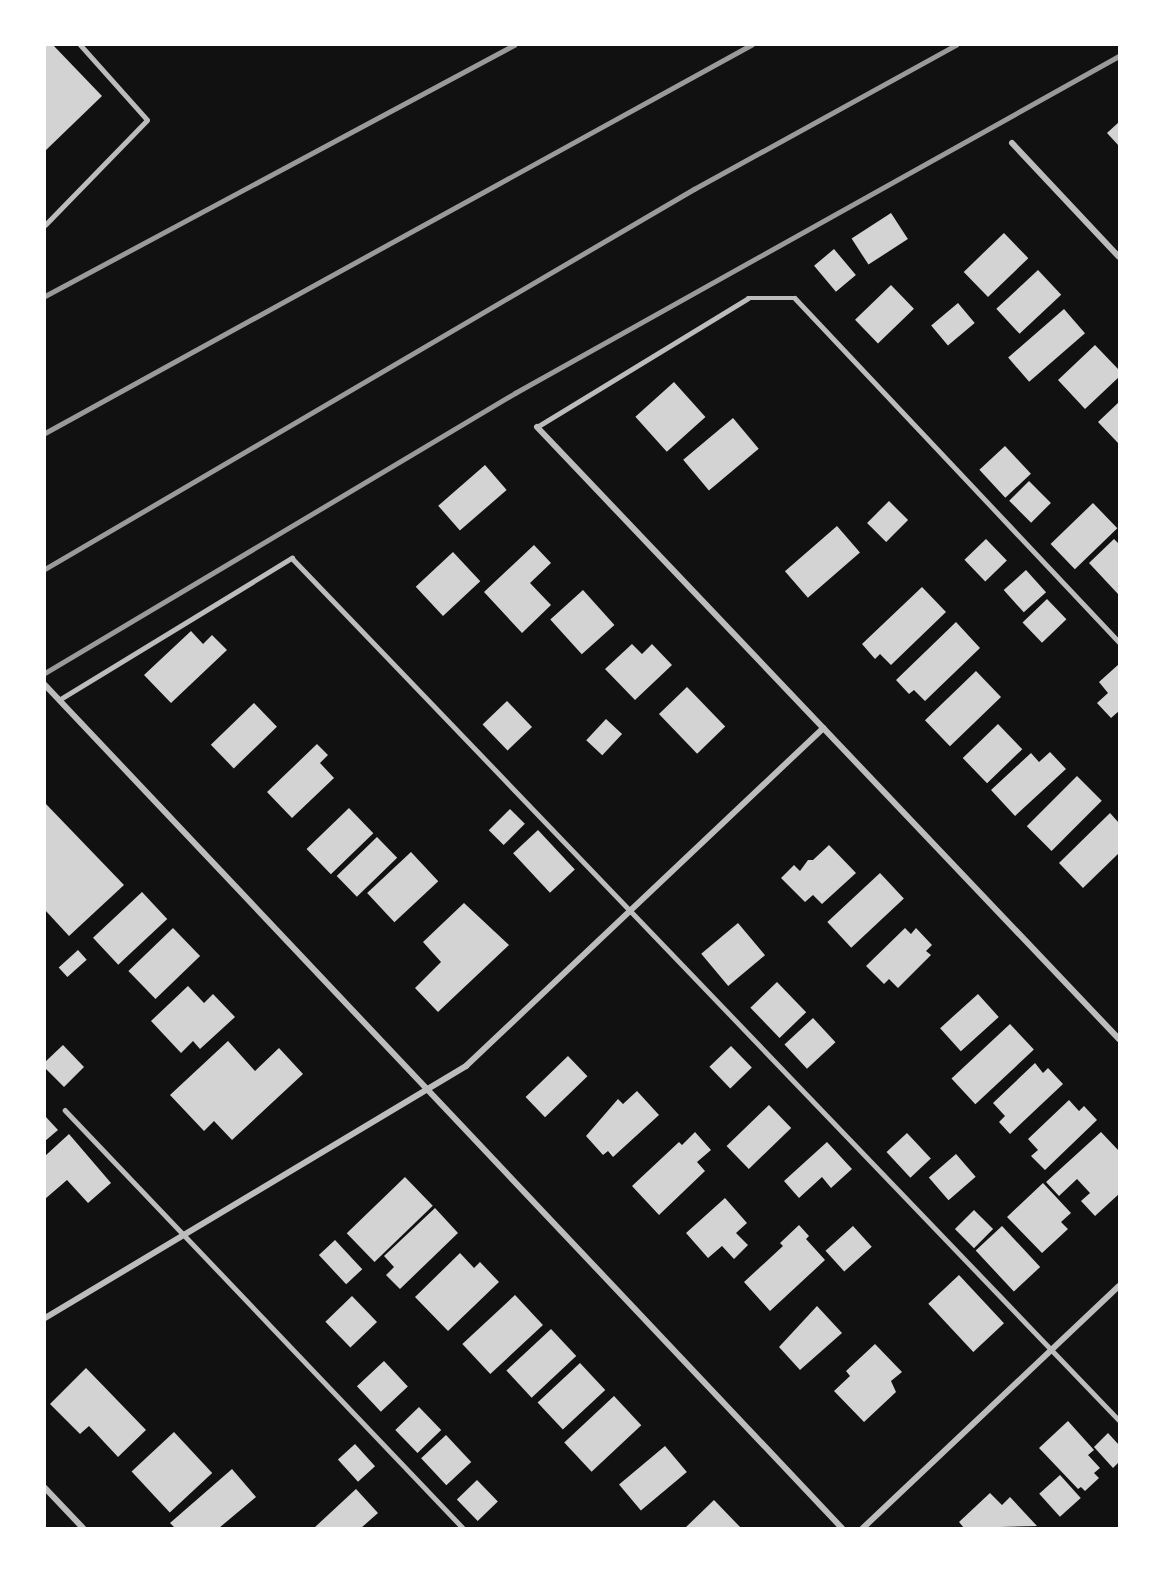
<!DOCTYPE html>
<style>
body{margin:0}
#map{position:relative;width:1164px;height:1573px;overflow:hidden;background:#111;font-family:Helvetica,sans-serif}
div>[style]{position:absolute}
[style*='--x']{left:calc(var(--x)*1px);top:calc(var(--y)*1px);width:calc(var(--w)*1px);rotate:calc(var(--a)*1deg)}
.building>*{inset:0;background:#d3d3d3;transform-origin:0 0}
.service>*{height:4.5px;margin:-2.25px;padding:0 2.25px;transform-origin:2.25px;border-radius:2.25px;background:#bcbcbc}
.minor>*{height:6px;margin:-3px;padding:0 3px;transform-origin:3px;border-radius:3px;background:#bcbcbc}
.rail>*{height:4.5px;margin:-2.25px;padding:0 2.25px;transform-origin:2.25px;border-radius:2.25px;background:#9a9a9a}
span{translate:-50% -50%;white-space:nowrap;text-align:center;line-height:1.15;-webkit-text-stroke:4.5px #fff;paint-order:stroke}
.frame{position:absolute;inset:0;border:46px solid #fff;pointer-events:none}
</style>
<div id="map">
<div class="building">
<i style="clip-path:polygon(45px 45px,53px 45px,102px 96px,45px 151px)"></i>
<i style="clip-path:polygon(1119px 122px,1119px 146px,1107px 133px)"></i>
<i style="left:891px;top:213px;width:31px;height:47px;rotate:57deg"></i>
<i style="left:1004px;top:233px;width:35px;height:56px;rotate:46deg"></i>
<i style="left:834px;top:249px;width:34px;height:26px;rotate:50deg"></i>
<i style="left:1038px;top:270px;width:34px;height:57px;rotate:47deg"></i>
<i style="left:891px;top:285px;width:33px;height:50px;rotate:46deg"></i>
<i style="left:958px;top:303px;width:26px;height:35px;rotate:50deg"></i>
<i style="left:1064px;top:309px;width:32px;height:74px;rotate:49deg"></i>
<i style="clip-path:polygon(1095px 345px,1119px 370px,1119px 377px,1085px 409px,1058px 380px)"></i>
<i style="left:674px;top:382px;width:47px;height:52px;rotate:48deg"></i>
<i style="clip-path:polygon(1119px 402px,1119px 444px,1098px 422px)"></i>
<i style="left:733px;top:418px;width:40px;height:65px;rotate:50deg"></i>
<i style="left:1005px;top:446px;width:38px;height:35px;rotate:47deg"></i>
<i style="left:485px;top:465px;width:33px;height:62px;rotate:49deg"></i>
<i style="left:1029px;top:481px;width:31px;height:28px;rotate:45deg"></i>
<i style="left:889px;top:501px;width:27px;height:31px;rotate:45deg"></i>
<i style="left:1093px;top:503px;width:35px;height:59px;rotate:46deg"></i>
<i style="left:837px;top:526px;width:35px;height:69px;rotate:49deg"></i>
<i style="left:986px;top:539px;width:30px;height:30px;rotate:46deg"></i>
<i style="clip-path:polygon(1114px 539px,1119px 544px,1118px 594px,1089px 563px)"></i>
<i style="clip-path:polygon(534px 545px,551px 563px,530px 583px,551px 605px,522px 633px,484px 592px)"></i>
<i style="left:453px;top:552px;width:40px;height:51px;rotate:47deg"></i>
<i style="left:1026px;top:570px;width:30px;height:30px;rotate:48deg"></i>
<i style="clip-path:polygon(922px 587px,946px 612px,891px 665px,880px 654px,875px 659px,862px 644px)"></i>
<i style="left:583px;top:590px;width:47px;height:44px;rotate:48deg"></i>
<i style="left:1047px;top:599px;width:28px;height:34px;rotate:46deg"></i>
<i style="clip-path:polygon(956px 622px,980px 648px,925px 701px,914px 690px,909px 694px,896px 680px)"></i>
<i style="clip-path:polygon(191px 631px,203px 644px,212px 635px,227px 650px,171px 703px,144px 675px)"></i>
<i style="clip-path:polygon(632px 644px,642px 654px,652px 644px,672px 665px,635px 700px,605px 669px)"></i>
<i style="clip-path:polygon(1119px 664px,1119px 711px,1111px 718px,1097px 703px,1108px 693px,1099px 682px)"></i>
<i style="left:976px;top:671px;width:36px;height:71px;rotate:46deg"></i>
<i style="left:687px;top:687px;width:55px;height:39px;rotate:46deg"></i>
<i style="left:507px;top:701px;width:36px;height:34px;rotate:46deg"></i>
<i style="left:254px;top:703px;width:33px;height:60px;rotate:46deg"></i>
<i style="left:606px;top:719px;width:22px;height:29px;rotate:43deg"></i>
<i style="left:998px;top:724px;width:35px;height:49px;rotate:46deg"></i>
<i style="clip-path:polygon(317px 744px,328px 755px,320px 763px,334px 778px,292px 818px,267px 792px)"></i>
<i style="clip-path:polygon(1050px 752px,1066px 769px,1015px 816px,991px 790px,1031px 753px,1039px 762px)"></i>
<i style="left:1077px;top:776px;width:35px;height:71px;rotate:45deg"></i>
<i style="clip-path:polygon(45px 803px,124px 885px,69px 936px,45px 910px)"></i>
<i style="left:349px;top:808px;width:35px;height:59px;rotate:46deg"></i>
<i style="left:510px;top:809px;width:21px;height:30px;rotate:45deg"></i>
<i style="clip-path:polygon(1110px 813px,1119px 823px,1119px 853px,1083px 888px,1059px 863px)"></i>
<i style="left:538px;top:830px;width:54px;height:34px;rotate:47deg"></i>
<i style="left:377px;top:837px;width:29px;height:56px;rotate:46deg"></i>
<i style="clip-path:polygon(829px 845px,856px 873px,822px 904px,813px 895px,805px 902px,781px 878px,794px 865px,800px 871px,808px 860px,813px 860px)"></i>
<i style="left:411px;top:852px;width:40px;height:60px;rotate:47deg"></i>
<i style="left:880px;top:873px;width:35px;height:72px;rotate:47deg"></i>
<i style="left:142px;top:892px;width:37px;height:67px;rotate:47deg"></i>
<i style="clip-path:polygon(464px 903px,509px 945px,438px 1012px,415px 988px,441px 962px,423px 942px)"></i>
<i style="left:738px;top:923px;width:42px;height:48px;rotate:50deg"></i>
<i style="left:173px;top:928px;width:39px;height:62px;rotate:46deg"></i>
<i style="clip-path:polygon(905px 928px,911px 934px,916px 928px,932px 945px,926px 951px,931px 955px,898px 988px,889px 979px,884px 984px,866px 966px)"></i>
<i style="left:78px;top:950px;width:13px;height:26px;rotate:48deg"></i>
<i style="left:777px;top:982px;width:42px;height:37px;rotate:46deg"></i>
<i style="clip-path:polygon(188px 986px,204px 1003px,213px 994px,235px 1017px,200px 1049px,193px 1041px,181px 1053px,151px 1021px)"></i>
<i style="left:978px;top:994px;width:31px;height:51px;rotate:48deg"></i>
<i style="left:813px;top:1018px;width:33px;height:39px;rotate:47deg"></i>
<i style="left:1010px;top:1024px;width:35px;height:80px;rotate:47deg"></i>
<i style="clip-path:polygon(228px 1041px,255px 1071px,279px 1048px,303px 1074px,232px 1140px,214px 1121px,204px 1131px,170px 1095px)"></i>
<i style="clip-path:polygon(63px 1045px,84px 1067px,64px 1087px,45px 1068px,45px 1062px)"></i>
<i style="left:731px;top:1046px;width:30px;height:30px;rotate:46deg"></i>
<i style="left:568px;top:1056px;width:28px;height:59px;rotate:46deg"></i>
<i style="clip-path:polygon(1035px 1063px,1043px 1073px,1048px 1068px,1063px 1084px,1010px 1134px,999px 1122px,1005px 1116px,993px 1103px)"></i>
<i style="clip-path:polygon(637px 1091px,659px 1115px,613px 1157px,608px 1151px,603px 1155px,586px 1136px,618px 1099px,623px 1104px)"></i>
<i style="clip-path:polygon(1069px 1100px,1079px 1111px,1084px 1106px,1097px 1120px,1045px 1170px,1031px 1156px,1038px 1150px,1028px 1139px)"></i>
<i style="left:769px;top:1105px;width:32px;height:59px;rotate:46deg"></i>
<i style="clip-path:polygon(45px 1116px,58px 1130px,45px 1141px)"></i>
<i style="clip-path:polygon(695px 1132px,711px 1150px,697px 1162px,705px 1171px,659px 1215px,632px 1186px,679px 1142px,682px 1145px)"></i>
<i style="clip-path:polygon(1101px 1132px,1119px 1151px,1119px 1194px,1095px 1216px,1081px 1201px,1090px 1193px,1077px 1179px,1059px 1196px,1046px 1182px)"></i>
<i style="left:907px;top:1133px;width:35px;height:28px;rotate:47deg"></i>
<i style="clip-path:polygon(69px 1134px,111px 1183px,88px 1203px,67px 1180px,45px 1199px,45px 1156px)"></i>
<i style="clip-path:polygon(827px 1142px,852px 1169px,831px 1188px,822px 1177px,799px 1198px,784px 1181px)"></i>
<i style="left:956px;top:1154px;width:30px;height:36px;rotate:49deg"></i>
<i style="left:405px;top:1177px;width:40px;height:81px;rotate:46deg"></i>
<i style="clip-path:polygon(1043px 1183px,1071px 1213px,1061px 1222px,1068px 1229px,1042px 1253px,1007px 1217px)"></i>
<i style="clip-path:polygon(725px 1198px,747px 1223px,736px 1233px,748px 1245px,734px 1259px,722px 1246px,708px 1258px,686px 1233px)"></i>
<i style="clip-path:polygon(435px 1208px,458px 1233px,400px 1289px,386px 1275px,394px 1267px,384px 1256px)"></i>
<i style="left:974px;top:1210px;width:27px;height:27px;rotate:45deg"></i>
<i style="clip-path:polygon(799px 1225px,809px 1236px,806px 1239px,825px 1260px,770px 1311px,744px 1282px,783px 1246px,780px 1243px)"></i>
<i style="left:853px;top:1226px;width:28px;height:37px;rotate:48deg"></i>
<i style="left:1002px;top:1226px;width:56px;height:36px;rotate:47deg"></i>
<i style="left:335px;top:1240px;width:40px;height:22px;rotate:47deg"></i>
<i style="clip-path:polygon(460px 1253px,474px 1268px,480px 1262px,499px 1282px,448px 1331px,415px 1297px)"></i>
<i style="left:959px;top:1275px;width:66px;height:42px;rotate:47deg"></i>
<i style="left:515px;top:1295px;width:41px;height:72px;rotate:47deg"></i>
<i style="left:352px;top:1296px;width:36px;height:37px;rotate:46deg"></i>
<i style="clip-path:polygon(817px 1306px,842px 1333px,800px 1370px,779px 1347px)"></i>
<i style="left:551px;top:1329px;width:37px;height:61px;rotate:47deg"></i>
<i style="clip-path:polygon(875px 1344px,902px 1372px,891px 1381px,896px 1392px,864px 1422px,834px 1391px,850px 1376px,846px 1371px)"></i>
<i style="left:384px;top:1361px;width:35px;height:37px;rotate:47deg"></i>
<i style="left:580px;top:1363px;width:37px;height:58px;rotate:47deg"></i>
<i style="clip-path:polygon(86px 1368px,146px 1430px,118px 1457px,89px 1426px,80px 1434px,50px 1404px)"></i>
<i style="left:614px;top:1396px;width:40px;height:68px;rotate:47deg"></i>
<i style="left:419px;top:1407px;width:32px;height:33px;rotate:46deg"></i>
<i style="clip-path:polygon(1068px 1421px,1094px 1450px,1088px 1455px,1100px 1468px,1094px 1473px,1099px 1478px,1085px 1491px,1081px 1487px,1078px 1489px,1039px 1448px)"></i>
<i style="left:174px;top:1432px;width:56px;height:58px;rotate:47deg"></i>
<i style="clip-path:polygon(1108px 1433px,1119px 1445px,1119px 1462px,1113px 1468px,1094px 1447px)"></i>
<i style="left:446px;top:1435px;width:37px;height:34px;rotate:47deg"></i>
<i style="left:355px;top:1444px;width:30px;height:23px;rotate:48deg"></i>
<i style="left:665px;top:1446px;width:34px;height:60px;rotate:50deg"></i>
<i style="clip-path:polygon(232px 1469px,256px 1497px,219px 1528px,175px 1528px,170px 1523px)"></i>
<i style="left:1060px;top:1475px;width:31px;height:28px;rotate:48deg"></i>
<i style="left:477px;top:1480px;width:30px;height:28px;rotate:46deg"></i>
<i style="clip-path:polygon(356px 1489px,378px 1513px,361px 1528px,314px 1528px)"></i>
<i style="clip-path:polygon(990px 1493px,1002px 1505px,1010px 1497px,1037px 1526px,964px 1528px,959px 1522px)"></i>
<i style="clip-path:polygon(714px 1500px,741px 1528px,685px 1528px)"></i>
</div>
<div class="service">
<i style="--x:45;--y:225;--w:146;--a:-45.8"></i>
<i style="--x:147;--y:120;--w:101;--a:-131.8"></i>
<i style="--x:537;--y:427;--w:247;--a:-31.4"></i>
<i style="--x:748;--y:298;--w:47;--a:0"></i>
<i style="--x:795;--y:298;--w:473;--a:46.7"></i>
<i style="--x:59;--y:700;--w:273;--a:-31.4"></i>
<i style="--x:292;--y:558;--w:1195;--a:46.19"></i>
<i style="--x:65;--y:1110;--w:577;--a:46.4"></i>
</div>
<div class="minor">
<i style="--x:1012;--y:143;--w:156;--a:46.8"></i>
<i style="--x:537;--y:427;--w:845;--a:46.44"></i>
<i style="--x:45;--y:685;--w:1160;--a:46.61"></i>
<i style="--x:45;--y:1318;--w:491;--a:-30.9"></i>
<i style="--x:466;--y:1066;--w:492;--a:-43.4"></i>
<i style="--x:45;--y:1488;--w:55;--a:46.5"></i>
<i style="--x:863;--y:1528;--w:352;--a:-43.4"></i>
</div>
<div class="rail">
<i style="--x:45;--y:296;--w:532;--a:-28.15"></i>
<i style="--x:45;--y:433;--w:806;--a:-28.79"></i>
<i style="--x:45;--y:569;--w:752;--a:-30.35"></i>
<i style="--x:694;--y:189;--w:299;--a:-28.8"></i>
<i style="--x:45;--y:673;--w:547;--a:-30.78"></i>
<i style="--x:515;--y:393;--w:692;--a:-29.16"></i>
</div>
<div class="frame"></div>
</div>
